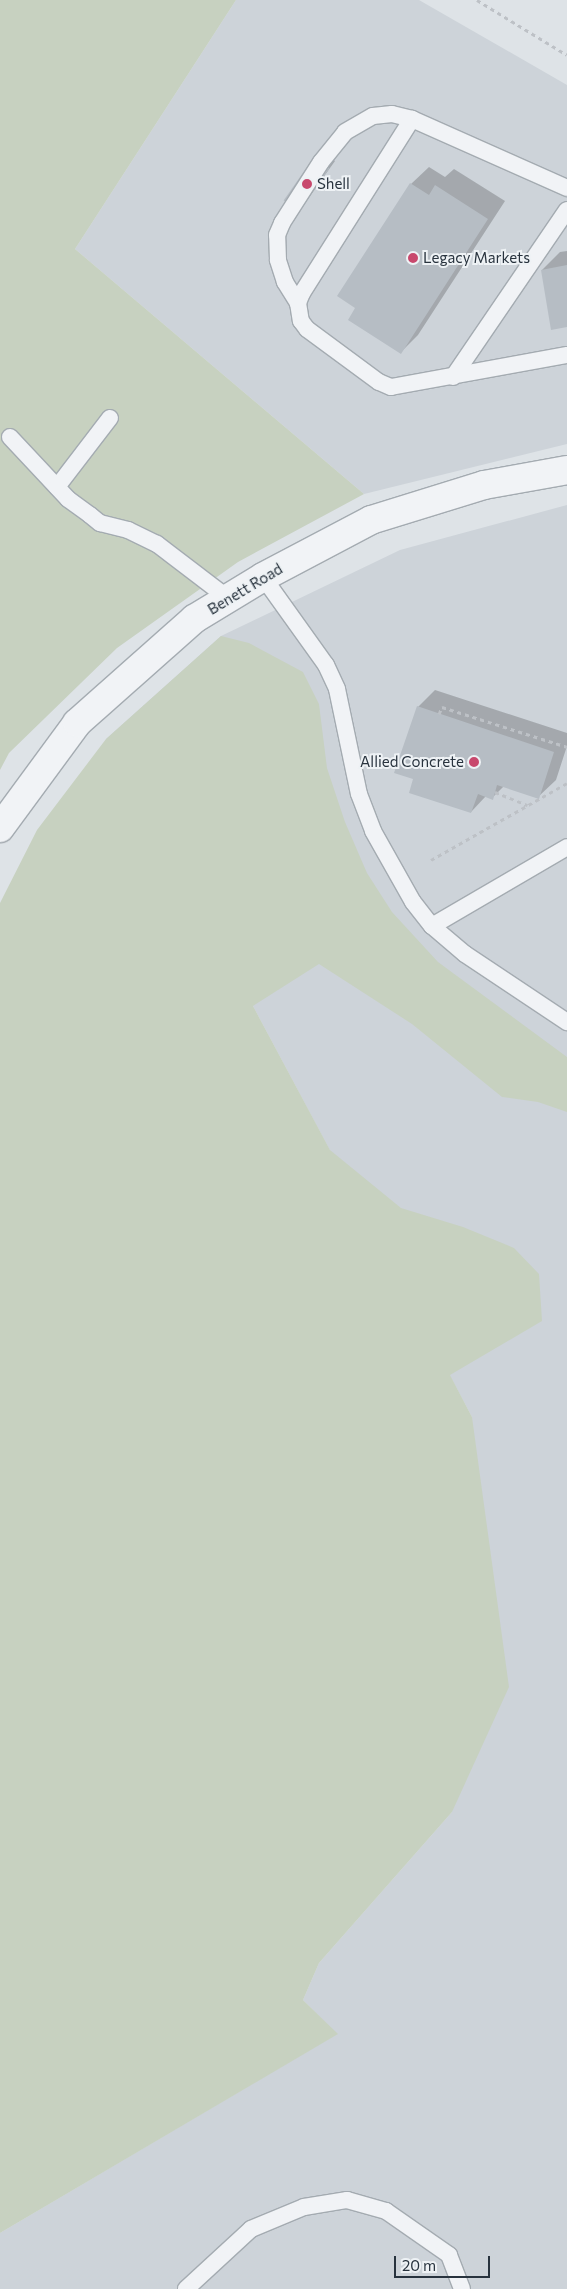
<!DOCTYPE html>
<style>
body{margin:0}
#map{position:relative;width:567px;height:2289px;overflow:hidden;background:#dee3e7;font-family:Commissioner,sans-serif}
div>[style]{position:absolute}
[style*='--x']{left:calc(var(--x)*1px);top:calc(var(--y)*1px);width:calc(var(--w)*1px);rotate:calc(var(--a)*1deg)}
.built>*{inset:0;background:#cdd3d9}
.green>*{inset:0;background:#c7d1c0}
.shadow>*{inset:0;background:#0003}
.building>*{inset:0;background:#b6bdc4;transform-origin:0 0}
.path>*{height:3px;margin-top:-1.5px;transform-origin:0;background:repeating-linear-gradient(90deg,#bdc1c6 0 4px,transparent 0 8px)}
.roads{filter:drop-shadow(1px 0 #a4abb1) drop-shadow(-1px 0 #a4abb1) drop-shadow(0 1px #a4abb1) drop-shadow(0 -1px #a4abb1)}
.service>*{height:16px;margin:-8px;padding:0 8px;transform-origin:8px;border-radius:8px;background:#f1f3f6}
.minor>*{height:28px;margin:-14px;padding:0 14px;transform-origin:14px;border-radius:14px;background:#f1f3f6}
.dots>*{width:14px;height:14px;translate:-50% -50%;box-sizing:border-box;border:2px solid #eef2f5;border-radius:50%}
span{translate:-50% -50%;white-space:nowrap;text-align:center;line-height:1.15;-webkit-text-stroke:4px #eef2f5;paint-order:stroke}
.poi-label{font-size:15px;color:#28333e}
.left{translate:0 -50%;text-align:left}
.right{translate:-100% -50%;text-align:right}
.street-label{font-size:15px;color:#28333e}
.scale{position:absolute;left:394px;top:2256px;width:96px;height:22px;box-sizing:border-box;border:2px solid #28333e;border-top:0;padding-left:6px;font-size:15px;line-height:18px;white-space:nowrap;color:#28333e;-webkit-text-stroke:4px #eef2f5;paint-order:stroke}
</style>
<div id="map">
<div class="built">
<i style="clip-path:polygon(236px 0,419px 0,567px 85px,567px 444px,364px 494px,75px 249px)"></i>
<i style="clip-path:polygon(567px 505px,567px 2289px,0 2289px,0 2233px,337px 2034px,303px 2000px,319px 1963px,452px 1812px,472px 1417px,253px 1006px,106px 739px,221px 636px,400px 550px)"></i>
</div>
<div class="green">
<i style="clip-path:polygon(0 0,236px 0,75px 249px,364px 494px,238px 562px,117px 648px,9px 753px,0 770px)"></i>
<i style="clip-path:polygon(221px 636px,249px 643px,303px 672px,319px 704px,327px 768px,345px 822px,367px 873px,392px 912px,438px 962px,567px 1057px,567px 1112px,538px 1102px,502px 1097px,412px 1024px,319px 964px,253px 1006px,330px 1150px,401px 1208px,463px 1227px,514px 1248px,539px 1274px,542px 1321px,450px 1375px,472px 1417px,509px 1687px,452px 1812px,319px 1963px,303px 2000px,338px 2034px,0 2233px,0 903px,37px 830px,106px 739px)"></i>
</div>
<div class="shadow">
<i style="clip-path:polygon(321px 151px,335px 161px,300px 210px)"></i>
<i style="clip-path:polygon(429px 167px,445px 177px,454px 169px,505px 201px,418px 335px,401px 352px,357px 308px,411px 184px)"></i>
<i style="clip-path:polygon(567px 251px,567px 326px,542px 270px,560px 252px)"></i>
<i style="clip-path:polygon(435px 690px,567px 733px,567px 746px,556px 780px,538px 797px,504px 786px,492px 798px,486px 796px,471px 812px,415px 778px,418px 707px)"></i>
</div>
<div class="building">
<i style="left:314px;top:157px;width:19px;height:53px;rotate:35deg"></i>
<i style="clip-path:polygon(410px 183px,429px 195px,435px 185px,488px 219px,401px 354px,348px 320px,355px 308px,337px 296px)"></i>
<i style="clip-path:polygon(567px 265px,567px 327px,551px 330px,541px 270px)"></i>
<i style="clip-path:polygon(417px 706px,554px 752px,539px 799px,497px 785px,493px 800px,478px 794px,471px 813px,409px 793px,413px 779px,394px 773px)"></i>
</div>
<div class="path">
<i style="--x:477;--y:0;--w:105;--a:31.4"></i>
<i style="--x:439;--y:714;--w:8;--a:-67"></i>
<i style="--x:442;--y:707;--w:131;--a:17.7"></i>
<i style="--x:495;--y:792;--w:35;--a:22"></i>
<i style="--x:431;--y:860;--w:156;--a:-29.5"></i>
</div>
<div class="roads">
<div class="service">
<i style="--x:567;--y:188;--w:170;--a:-156"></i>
<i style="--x:412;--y:119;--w:206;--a:122.3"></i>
<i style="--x:302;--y:293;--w:11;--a:112"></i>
<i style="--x:298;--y:303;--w:18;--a:81"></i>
<i style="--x:301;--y:321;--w:10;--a:53"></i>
<i style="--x:307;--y:329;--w:89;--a:36.4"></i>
<i style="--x:379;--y:382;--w:13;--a:23"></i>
<i style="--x:391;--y:387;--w:179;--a:-10.3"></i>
<i style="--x:298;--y:303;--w:25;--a:-122"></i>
<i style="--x:285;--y:282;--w:23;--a:-108"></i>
<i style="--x:278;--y:260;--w:25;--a:-92"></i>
<i style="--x:277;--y:235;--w:13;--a:-67"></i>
<i style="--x:282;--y:223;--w:72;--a:-57.4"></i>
<i style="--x:321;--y:162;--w:38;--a:-51"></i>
<i style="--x:345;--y:132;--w:32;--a:-30"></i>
<i style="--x:373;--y:116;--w:19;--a:-6"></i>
<i style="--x:392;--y:114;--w:21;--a:14"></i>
<i style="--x:453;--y:377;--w:202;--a:-55.7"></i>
<i style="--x:10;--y:437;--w:85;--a:46.9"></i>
<i style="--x:68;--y:499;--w:27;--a:36"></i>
<i style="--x:90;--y:515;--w:13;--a:39"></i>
<i style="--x:100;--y:523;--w:29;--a:14"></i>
<i style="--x:128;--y:530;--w:32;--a:26"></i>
<i style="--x:157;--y:544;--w:89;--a:37.3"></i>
<i style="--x:57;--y:487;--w:87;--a:-52.5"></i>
<i style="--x:263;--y:577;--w:108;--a:54.4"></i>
<i style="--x:326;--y:665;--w:26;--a:65"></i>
<i style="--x:337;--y:689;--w:107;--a:78.2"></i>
<i style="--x:359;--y:794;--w:40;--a:69"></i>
<i style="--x:373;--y:831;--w:81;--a:60.6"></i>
<i style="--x:413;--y:902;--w:31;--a:52"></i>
<i style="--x:432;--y:926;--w:43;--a:40.3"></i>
<i style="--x:465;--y:954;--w:123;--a:33.7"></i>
<i style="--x:432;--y:926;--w:156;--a:-30.3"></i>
<i style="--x:186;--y:2289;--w:88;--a:-42.7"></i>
<i style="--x:251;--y:2229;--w:57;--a:-22.5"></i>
<i style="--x:304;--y:2207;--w:44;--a:-9.2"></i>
<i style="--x:347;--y:2200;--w:41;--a:15.8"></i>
<i style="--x:386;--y:2211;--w:77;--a:34.9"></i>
<i style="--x:449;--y:2255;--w:36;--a:69"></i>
</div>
<div class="minor">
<i style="--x:0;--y:828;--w:130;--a:-53.7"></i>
<i style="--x:77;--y:723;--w:157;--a:-41.6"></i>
<i style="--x:194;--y:619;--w:81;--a:-31.3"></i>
<i style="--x:263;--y:577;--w:122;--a:-27.8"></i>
<i style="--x:371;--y:520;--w:118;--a:-17.2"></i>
<i style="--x:484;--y:485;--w:84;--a:-10.2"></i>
</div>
</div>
<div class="dots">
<i style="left:307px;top:184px;background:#c8486d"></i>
<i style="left:413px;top:258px;background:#c8486d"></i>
<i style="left:474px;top:762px;background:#c8486d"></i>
</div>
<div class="poi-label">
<span class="left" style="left:317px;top:184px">Shell</span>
<span class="left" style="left:423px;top:258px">Legacy Markets</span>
<span class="right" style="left:464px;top:762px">Allied Concrete</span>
</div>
<div class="street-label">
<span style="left:245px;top:589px;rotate:-31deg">Benett Road</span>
</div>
<div class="scale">20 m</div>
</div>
